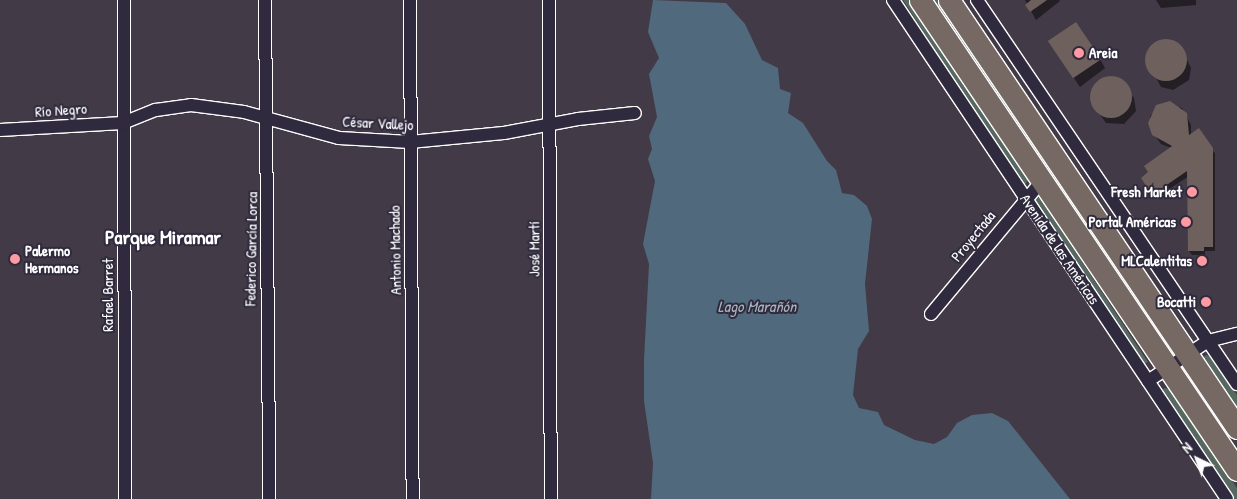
<!DOCTYPE html>
<meta charset="utf-8">
<style>
body{margin:0}
#map{position:relative;width:1237px;height:499px;overflow:hidden;background:#423a46;font-family:"Patrick Hand",sans-serif}
div>[style]{position:absolute}
[style*='--x']{left:calc(var(--x)*1px);top:calc(var(--y)*1px);width:calc(var(--w)*1px);rotate:calc(var(--a)*1deg)}
.green>*{inset:0;background:#576860}
.water>*{inset:0;background:#51697c}
.shadow>*{inset:0;background:#0007}
.building>*{inset:0;background:#6e605c;transform-origin:0 0}
.round{border-radius:50%}
.roads{filter:drop-shadow(1px 0 #fff) drop-shadow(-1px 0 #fff) drop-shadow(0 1px #fff) drop-shadow(0 -1px #fff)}
.minor>*{height:12px;margin:-6px;padding:0 6px;transform-origin:6px;border-radius:6px;background:#2f2a3d}
.trunk>*{height:21px;margin:-10.5px;padding:0 10.5px;transform-origin:10.5px;border-radius:10.5px;background:#766964}
.dots>*{width:14px;height:14px;translate:-50% -50%;box-sizing:border-box;border:2px solid #2f2a3d;border-radius:50%}
span{translate:-50% -50%;white-space:nowrap;text-align:center;line-height:1.15;-webkit-text-stroke:4px #2f2a3d;paint-order:stroke}
.poi-label{font-size:15px;color:#fff;font-weight:700}
.left{translate:0 -50%;text-align:left}
.right{translate:-100% -50%;text-align:right}
.street-label{font-size:15px;color:#fff}
.water-label{font-size:16px;color:#a8b4be;font-style:italic}
.district-label{font-size:20px;color:#fff;font-weight:700}
.north{position:absolute;left:1172px;top:434px;width:50px;height:50px;-webkit-text-stroke:4px #2f2a3d;paint-order:stroke;rotate:318deg;font-size:14px;font-weight:700;line-height:20px;text-align:center;color:#fff}
.north::after{content:'';display:block;margin:auto;width:18px;height:22px;background:#fff;clip-path:polygon(50% 0,100% 100%,50% 72%,0 100%)}
</style>
<div id="map">
<div class="green">
<i style="clip-path:polygon(903px 0,909px 0,1029px 179px,1023px 187px)"></i>
<i style="clip-path:polygon(929px 0,942px 0,1172px 349px,1168px 349px)"></i>
<i style="clip-path:polygon(1034px 197px,1040px 198px,1148px 362px,1142px 365px,1032px 200px)"></i>
<i style="clip-path:polygon(1206px 355px,1210px 356px,1237px 395px,1237px 412px,1203px 358px)"></i>
<i style="clip-path:polygon(1165px 388px,1170px 389px,1237px 488px,1237px 499px,1232px 499px,1160px 391px)"></i>
</div>
<div class="water">
<i style="clip-path:polygon(653px 0,726px 3px,745px 24px,762px 60px,778px 68px,780px 89px,791px 93px,788px 113px,803px 123px,827px 161px,836px 170px,842px 193px,854px 195px,867px 206px,872px 219px,865px 284px,869px 331px,858px 349px,853px 395px,859px 408px,878px 412px,884px 425px,915px 440px,934px 444px,947px 437px,957px 423px,972px 415px,992px 413px,1008px 421px,1070px 499px,651px 499px,653px 463px,644px 401px,644px 360px,649px 264px,643px 244px,655px 181px,648px 159px,652px 149px,649px 136px,657px 117px,649px 74px,659px 58px,648px 32px)"></i>
</div>
<div class="shadow">
<i style="clip-path:polygon(1025px 0,1059px 0,1060px 1px,1036px 20px)"></i>
<i style="clip-path:polygon(1156px 0,1196px 0,1196px 5px,1161px 8px)"></i>
<i style="clip-path:polygon(1168px 41px,1180px 46px,1191px 68px,1189px 80px,1173px 90px,1161px 87px,1147px 61px,1155px 44px)"></i>
<i style="clip-path:polygon(1054px 48px,1100px 59px,1105px 68px,1080px 87px)"></i>
<i style="clip-path:polygon(1105px 78px,1119px 79px,1134px 98px,1136px 111px,1124px 124px,1106px 123px,1092px 103px,1092px 91px,1096px 82px)"></i>
<i style="clip-path:polygon(1163px 103px,1182px 108px,1191px 125px,1191px 135px,1215px 153px,1215px 251px,1205px 251px,1205px 255px,1192px 255px,1189px 251px,1189px 176px,1156px 198px,1145px 182px,1171px 148px,1161px 144px,1150px 129px,1150px 116px)"></i>
</div>
<div class="building">
<i style="clip-path:polygon(1031px 0,1047px 0,1030px 12px,1025px 5px)"></i>
<i style="left:1076px;top:22px;width:45px;height:34px;rotate:56deg"></i>
<i class="round" style="left:1145px;top:39px;width:42px;height:42px"></i>
<i class="round" style="left:1090px;top:76px;width:42px;height:42px"></i>
<i style="clip-path:polygon(1170px 101px,1187px 113px,1189px 135px,1199px 128px,1213px 148px,1213px 247px,1204px 247px,1204px 251px,1188px 251px,1187px 171px,1152px 195px,1141px 178px,1148px 172px,1144px 166px,1172px 146px,1152px 135px,1148px 123px,1156px 105px)"></i>
</div>
<div class="roads">
<div class="minor">
<i style="--x:124;--y:0;--w:499;--a:89.9"></i>
<i style="--x:265;--y:0;--w:499;--a:89.5"></i>
<i style="--x:410;--y:0;--w:499;--a:89.7"></i>
<i style="--x:549;--y:0;--w:499;--a:89.8"></i>
<i style="--x:893;--y:0;--w:600;--a:56.2"></i>
<i style="--x:977;--y:0;--w:464;--a:55.9"></i>
<i style="--x:0;--y:130;--w:123;--a:-3.3"></i>
<i style="--x:123;--y:123;--w:35;--a:-22"></i>
<i style="--x:156;--y:110;--w:35;--a:-8"></i>
<i style="--x:191;--y:105;--w:53;--a:7.5"></i>
<i style="--x:244;--y:112;--w:98;--a:15.3"></i>
<i style="--x:339;--y:138;--w:71;--a:3.2"></i>
<i style="--x:410;--y:142;--w:94;--a:-5.5"></i>
<i style="--x:504;--y:133;--w:75;--a:-10.7"></i>
<i style="--x:578;--y:119;--w:57;--a:-6"></i>
<i style="--x:931;--y:314;--w:173;--a:-50.2"></i>
<i style="--x:1148;--y:381;--w:72;--a:-33.7"></i>
<i style="--x:1208;--y:341;--w:30;--a:-14"></i>
</div>
<div class="trunk">
<i style="--x:920;--y:0;--w:567;--a:56"></i>
<i style="--x:949;--y:0;--w:516;--a:56.06"></i>
</div>
</div>
<div class="dots">
<i style="left:1079px;top:53px;background:#ff9aa2"></i>
<i style="left:1192px;top:192px;background:#ff9aa2"></i>
<i style="left:1186px;top:222px;background:#ff9aa2"></i>
<i style="left:15px;top:259px;background:#ff9aa2"></i>
<i style="left:1202px;top:261px;background:#ff9aa2"></i>
<i style="left:1206px;top:302px;background:#ff9aa2"></i>
</div>
<div class="poi-label">
<span class="left" style="left:1089px;top:53px">Areia</span>
<span class="right" style="left:1182px;top:192px">Fresh Market</span>
<span class="right" style="left:1176px;top:222px">Portal Américas</span>
<span class="left" style="left:25px;top:259px">Palermo<br>Hermanos</span>
<span class="right" style="left:1192px;top:261px">MLCalentitas</span>
<span class="right" style="left:1196px;top:302px">Bocatti</span>
</div>
<div class="street-label">
<span style="left:61px;top:110px;rotate:-4deg">Río Negro</span>
<span style="left:378px;top:123px;rotate:3deg">César Vallejo</span>
<span style="left:973px;top:236px;rotate:-51deg">Proyectada</span>
<span style="left:251px;top:249px;rotate:-89deg">Federico García Lorca</span>
<span style="left:534px;top:249px;rotate:-90deg">José Martí</span>
<span style="left:1060px;top:249px;rotate:56deg">Avenida de las Américas</span>
<span style="left:395px;top:250px;rotate:-91deg">Antonio Machado</span>
<span style="left:108px;top:295px;rotate:-90deg">Rafael Barret</span>
</div>
<div class="water-label">
<span style="left:757px;top:306px">Lago Marañón</span>
</div>
<div class="district-label">
<span style="left:163px;top:236px">Parque Miramar</span>
</div>
<div class="north">N</div>
</div>
